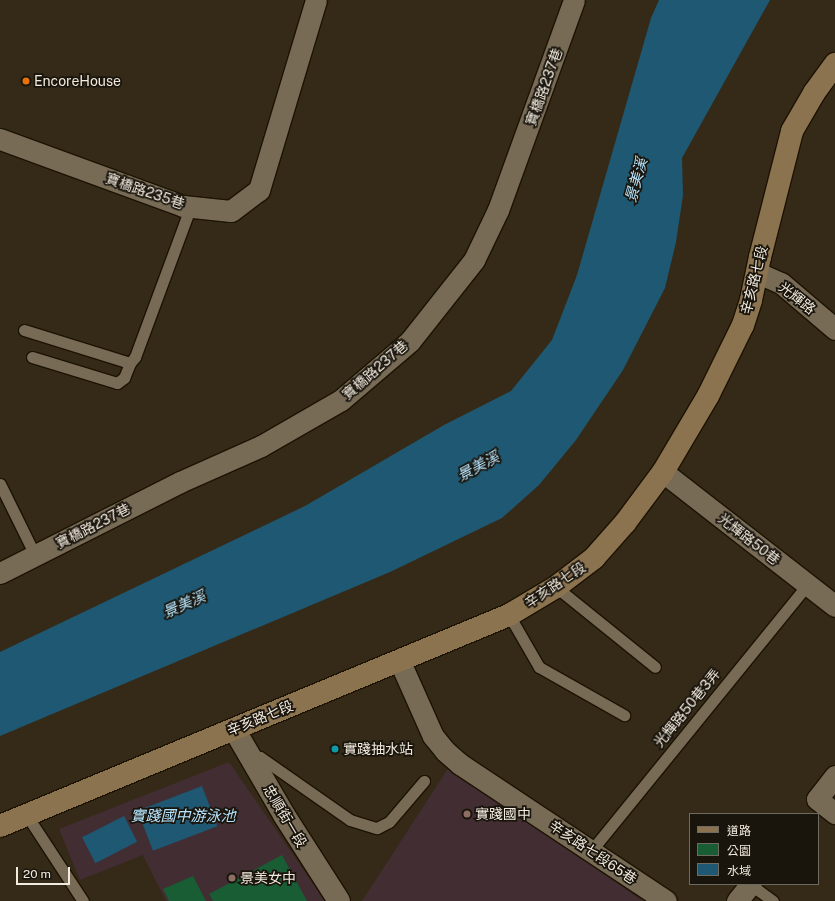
<!DOCTYPE html>
<meta charset="utf-8">
<style>
body{margin:0}
#map{position:relative;width:835px;height:901px;overflow:hidden;background:#352a18;font-family:"Public Sans","Noto Sans TC",sans-serif}
div>[style]{position:absolute}
[style*='--x']{left:calc(var(--x)*1px);top:calc(var(--y)*1px);width:calc(var(--w)*1px);rotate:calc(var(--a)*1deg)}
.education>*{inset:0;background:#412d32}
.green>*{inset:0;background:#185d34}
.water>*{inset:0;background:#1e5872;transform-origin:0 0}
.roads{filter:drop-shadow(1px 0 #1d1302) drop-shadow(-1px 0 #1d1302) drop-shadow(0 1px #1d1302) drop-shadow(0 -1px #1d1302)}
.service>*{height:11px;margin:-5.5px;padding:0 5.5px;transform-origin:5.5px;border-radius:5.5px;background:#776b56}
.minor>*{height:21px;margin:-10.5px;padding:0 10.5px;transform-origin:10.5px;border-radius:10.5px;background:#776b56}
.tertiary>*{height:22px;margin:-11px;padding:0 11px;transform-origin:11px;border-radius:11px;background:#776b56}
.secondary>*{height:22px;margin:-11px;padding:0 11px;transform-origin:11px;border-radius:11px;background:#8b7350}
.dots>*{width:11px;height:11px;translate:-50% -50%;box-sizing:border-box;border:2px solid #19140c;border-radius:50%}
span{translate:-50% -50%;white-space:nowrap;text-align:center;line-height:1.15;-webkit-text-stroke:3.5px #19140c;paint-order:stroke}
.poi-label{font-size:14px;color:#f1eade}
.left{translate:0 -50%;text-align:left}
.street-label{font-size:14px;color:#f1eade}
.water-label{font-size:15px;color:#b5e5fe;font-style:italic}
.legend{position:absolute;left:689px;top:813px;width:130px;height:72px;box-sizing:border-box;background:#19140c;border:1px solid #6f6a60;margin:0;padding:5px 7px;list-style:none;font-size:12px;color:#f1eade}
.legend li{display:flex;align-items:center;gap:8px;height:20px}
.legend b{width:20px;border:1px solid #6f6a60}
.scale{position:absolute;left:16px;top:867px;width:54px;height:18px;box-sizing:border-box;border:2px solid #f1eade;border-top:0;padding-left:5px;font-size:12px;line-height:14px;white-space:nowrap;color:#f1eade;-webkit-text-stroke:3px #19140c;paint-order:stroke}
</style>
<div id="map">
<div class="education">
<i style="clip-path:polygon(229px 762px,325px 901px,166px 901px,143px 855px,80px 880px,59px 829px)"></i>
<i style="clip-path:polygon(449px 767px,643px 901px,362px 901px)"></i>
</div>
<div class="green">
<i style="clip-path:polygon(282px 855px,307px 901px,213px 901px,209px 894px)"></i>
<i style="clip-path:polygon(193px 876px,206px 901px,169px 901px,163px 889px)"></i>
</div>
<div class="water">
<i style="clip-path:polygon(659px 0,770px 0,682px 158px,683px 195px,676px 242px,665px 288px,623px 370px,576px 440px,539px 485px,502px 518px,390px 572px,0 736px,0 652px,305px 506px,444px 425px,511px 391px,552px 340px,577px 275px,651px 18px)"></i>
<i style="left:202px;top:786px;width:43px;height:69px;rotate:69deg"></i>
<i style="left:124px;top:816px;width:29px;height:47px;rotate:63deg"></i>
</div>
<div class="roads">
<div class="service">
<i style="--x:24;--y:330;--w:111;--a:17.3"></i>
<i style="--x:130;--y:363;--w:8;--a:-50"></i>
<i style="--x:135;--y:357;--w:161;--a:-69.7"></i>
<i style="--x:32;--y:357;--w:89;--a:17"></i>
<i style="--x:117;--y:383;--w:9;--a:-36"></i>
<i style="--x:124;--y:378;--w:16;--a:-68"></i>
<i style="--x:0;--y:484;--w:79;--a:63.8"></i>
<i style="--x:556;--y:587;--w:127;--a:38.9"></i>
<i style="--x:509;--y:615;--w:60;--a:60"></i>
<i style="--x:539;--y:667;--w:98;--a:29.5"></i>
<i style="--x:253;--y:756;--w:7;--a:8"></i>
<i style="--x:260;--y:757;--w:110;--a:35"></i>
<i style="--x:350;--y:820;--w:28;--a:17"></i>
<i style="--x:377;--y:828;--w:13;--a:-27"></i>
<i style="--x:389;--y:822;--w:54;--a:-49.5"></i>
<i style="--x:26;--y:814;--w:104;--a:56.8"></i>
<i style="--x:591;--y:851;--w:343;--a:-50.9"></i>
<i style="--x:751;--y:885;--w:27;--a:36"></i>
</div>
<div class="minor">
<i style="--x:0;--y:139;--w:195;--a:20.1"></i>
<i style="--x:183;--y:206;--w:48;--a:5.9"></i>
<i style="--x:231;--y:211;--w:35;--a:-37"></i>
<i style="--x:259;--y:190;--w:198;--a:-73.3"></i>
<i style="--x:756;--y:272;--w:27;--a:24"></i>
<i style="--x:781;--y:283;--w:71;--a:40.4"></i>
<i style="--x:663;--y:472;--w:218;--a:37.9"></i>
<i style="--x:0;--y:573;--w:202;--a:-26.8"></i>
<i style="--x:180;--y:482;--w:89;--a:-24"></i>
<i style="--x:261;--y:446;--w:92;--a:-29.9"></i>
<i style="--x:341;--y:400;--w:91;--a:-40.5"></i>
<i style="--x:410;--y:341;--w:103;--a:-51.7"></i>
<i style="--x:474;--y:260;--w:55;--a:-64.4"></i>
<i style="--x:498;--y:210;--w:223;--a:-70.1"></i>
<i style="--x:400;--y:662;--w:81;--a:66"></i>
<i style="--x:433;--y:736;--w:19;--a:51"></i>
<i style="--x:445;--y:751;--w:20;--a:41"></i>
<i style="--x:460;--y:764;--w:247;--a:33.6"></i>
<i style="--x:835;--y:776;--w:29;--a:128"></i>
<i style="--x:817;--y:799;--w:23;--a:38"></i>
<i style="--x:737;--y:901;--w:22;--a:-51"></i>
</div>
<div class="tertiary">
<i style="--x:234;--y:729;--w:99;--a:59.8"></i>
<i style="--x:284;--y:815;--w:102;--a:57.4"></i>
</div>
<div class="secondary">
<i style="--x:0;--y:826;--w:551;--a:-22.52"></i>
<i style="--x:509;--y:615;--w:55;--a:-30.8"></i>
<i style="--x:556;--y:587;--w:48;--a:-37.3"></i>
<i style="--x:594;--y:558;--w:47;--a:-48.5"></i>
<i style="--x:625;--y:523;--w:64;--a:-53.3"></i>
<i style="--x:663;--y:472;--w:88;--a:-59.4"></i>
<i style="--x:708;--y:396;--w:79;--a:-63.8"></i>
<i style="--x:743;--y:325;--w:26;--a:-72"></i>
<i style="--x:751;--y:300;--w:44;--a:-78.2"></i>
<i style="--x:760;--y:257;--w:130;--a:-75.7"></i>
<i style="--x:792;--y:131;--w:44;--a:-59.9"></i>
<i style="--x:814;--y:93;--w:36;--a:-54"></i>
</div>
</div>
<div class="dots">
<i style="left:26px;top:81px;background:#e8710a"></i>
<i style="left:335px;top:749px;background:#0f9aa8"></i>
<i style="left:467px;top:814px;background:#8d6e63"></i>
<i style="left:232px;top:878px;background:#8d6e63"></i>
</div>
<div class="poi-label">
<span class="left" style="left:34px;top:81px">EncoreHouse</span>
<span class="left" style="left:343px;top:749px">實踐抽水站</span>
<span class="left" style="left:475px;top:814px">實踐國中</span>
<span class="left" style="left:240px;top:878px">景美女中</span>
</div>
<div class="street-label">
<span style="left:544px;top:87px;rotate:-70deg">寶橋路237巷</span>
<span style="left:145px;top:191px;rotate:19deg">寶橋路235巷</span>
<span style="left:754px;top:280px;rotate:-76deg">辛亥路七段</span>
<span style="left:797px;top:298px;rotate:38deg">光輝路</span>
<span style="left:375px;top:370px;rotate:-41deg">寶橋路237巷</span>
<span style="left:93px;top:526px;rotate:-27deg">寶橋路237巷</span>
<span style="left:749px;top:539px;rotate:38deg">光輝路50巷</span>
<span style="left:555px;top:585px;rotate:-34deg">辛亥路七段</span>
<span style="left:687px;top:708px;rotate:-51deg">光輝路50巷3弄</span>
<span style="left:260px;top:718px;rotate:-22deg">辛亥路七段</span>
<span style="left:285px;top:816px;rotate:59deg">忠順街一段</span>
<span style="left:593px;top:852px;rotate:34deg">辛亥路七段65巷</span>
</div>
<div class="water-label">
<span style="left:636px;top:180px;rotate:-75deg">景美溪</span>
<span style="left:478px;top:466px;rotate:-28deg">景美溪</span>
<span style="left:184px;top:604px;rotate:-24deg">景美溪</span>
<span style="left:183px;top:816px">實踐國中游泳池</span>
</div>
<ul class="legend">
<li><b style="height:5px;background:#8b7350"></b>道路</li>
<li><b style="height:11px;background:#185d34"></b>公園</li>
<li><b style="height:11px;background:#1e5872"></b>水域</li>
</ul>
<div class="scale">20 m</div>
</div>
